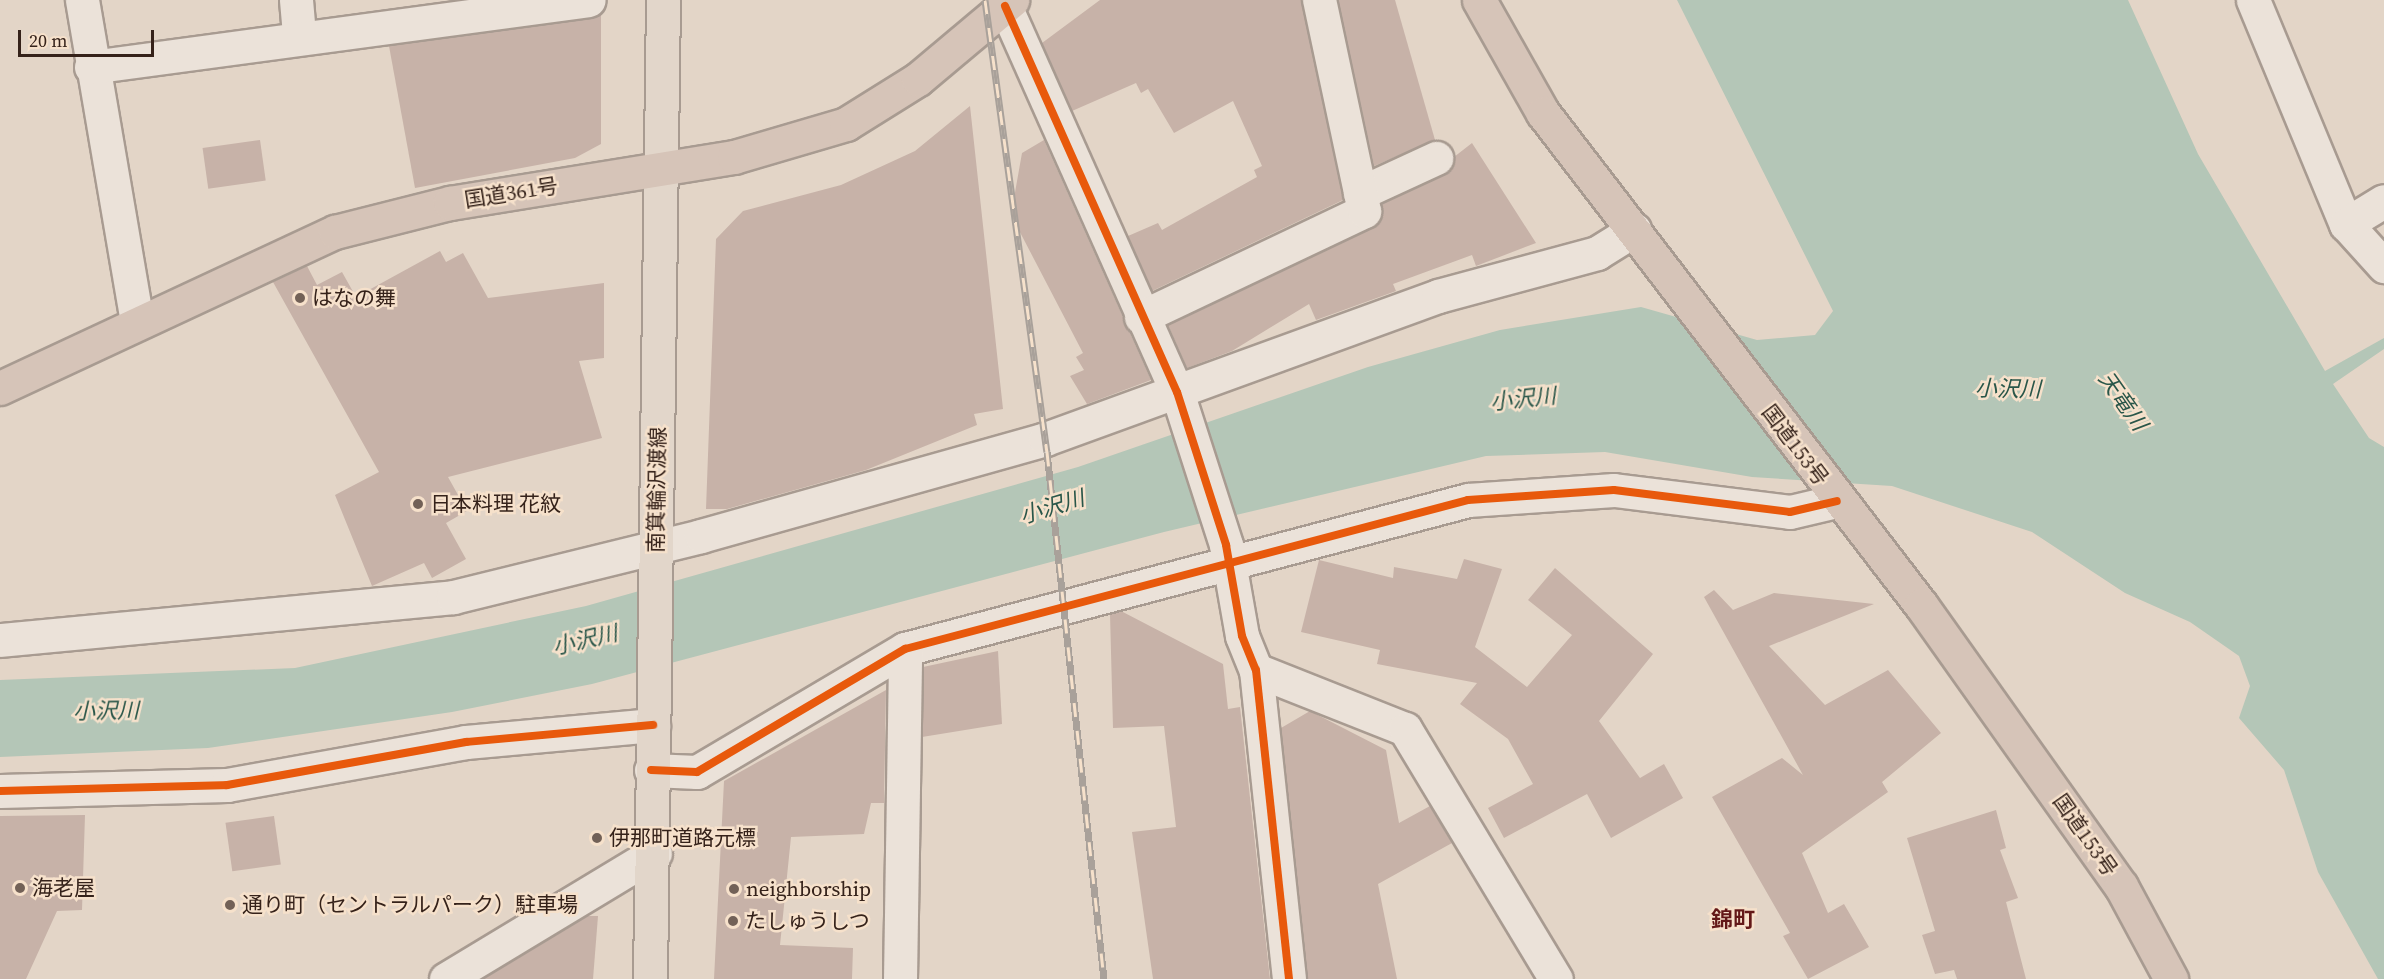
<!DOCTYPE html>
<meta charset="utf-8">
<style>
body{margin:0}
#map{position:relative;width:2384px;height:979px;overflow:hidden;background:#e3d5c7;font-family:"Source Serif 4","Noto Sans JP",serif}
div>[style]{position:absolute}
[style*='--x']{left:calc(var(--x)*1px);top:calc(var(--y)*1px);width:calc(var(--w)*1px);rotate:calc(var(--a)*1deg)}
.water>*{inset:0;background:#b4c6b7}
.building>*{inset:0;background:#c7b2a8;transform-origin:0 0}
.roads{filter:drop-shadow(2px 0 #a89b91) drop-shadow(-2px 0 #a89b91) drop-shadow(0 2px #a89b91) drop-shadow(0 -2px #a89b91)}
.minor>*{height:33px;margin:-16.5px;padding:0 16.5px;transform-origin:16.5px;border-radius:16.5px;background:#ebe2d9}
.major>*{height:33px;margin:-16.5px;padding:0 16.5px;transform-origin:16.5px;border-radius:16.5px;background:#e2d6ca}
.highway>*{height:33px;margin:-16.5px;padding:0 16.5px;transform-origin:16.5px;border-radius:16.5px;background:#d6c4b8}
.rail>*{height:7px;margin-top:-3.5px;transform-origin:0;background:repeating-linear-gradient(90deg,#f6e1cb 0 14px,#a9a19a 0 28px);box-sizing:border-box;border-block:2px solid #a9a19a}
.cycleway>*{height:8px;margin:-4px;padding:0 4px;transform-origin:4px;border-radius:4px;background:#e8590c}
.dots>*{width:16px;height:16px;translate:-50% -50%;box-sizing:border-box;border:3px solid #f6e1cb;border-radius:50%}
span{translate:-50% -50%;white-space:nowrap;text-align:center;line-height:1.15;-webkit-text-stroke:5px #f6e1cb;paint-order:stroke}
.street-label{font-size:21px;color:#35221a}
.poi-label{font-size:21px;color:#35221a}
.left{translate:0 -50%;text-align:left}
.water-label{font-size:22px;color:#295649;font-style:italic}
.neighbourhood-label{font-size:22px;color:#631818;font-weight:700}
.scale{position:absolute;left:18px;top:30px;width:136px;height:27px;box-sizing:border-box;border:3px solid #35221a;border-top:0;padding-left:8px;font-size:18px;line-height:21px;white-space:nowrap;color:#35221a;-webkit-text-stroke:4px #f6e1cb;paint-order:stroke}
</style>
<div id="map">
<div class="water">
<i style="clip-path:polygon(1677px 0,2128px 0,2198px 154px,2325px 371px,2384px 338px,2384px 349px,2333px 384px,2369px 438px,2384px 447px,2384px 979px,2378px 979px,2318px 872px,2284px 770px,2239px 718px,2250px 686px,2239px 656px,2190px 622px,2125px 593px,2032px 532px,1892px 486px,1752px 477px,1605px 452px,1486px 456px,1164px 532px,592px 684px,452px 712px,208px 748px,0 757px,0 680px,295px 668px,586px 606px,1078px 467px,1368px 367px,1500px 330px,1641px 307px,1757px 340px,1815px 335px,1833px 311px)"></i>
</div>
<div class="building">
<i style="clip-path:polygon(1100px 0,1301px 0,1343px 200px,1152px 291px,1128px 236px,1158px 223px,1162px 230px,1257px 177px,1254px 170px,1262px 166px,1233px 101px,1174px 133px,1148px 89px,1141px 93px,1136px 83px,1072px 111px,1042px 43px)"></i>
<i style="clip-path:polygon(1338px 0,1395px 0,1435px 140px,1374px 166px)"></i>
<i style="clip-path:polygon(601px 15px,601px 144px,575px 158px,415px 188px,389px 46px)"></i>
<i style="clip-path:polygon(970px 106px,1003px 409px,974px 414px,977px 425px,866px 470px,727px 509px,706px 509px,716px 239px,743px 211px,841px 185px,915px 151px)"></i>
<i style="left:260px;top:140px;width:41px;height:58px;rotate:82deg"></i>
<i style="clip-path:polygon(1044px 140px,1151px 380px,1087px 404px,1070px 376px,1084px 370px,1076px 357px,1083px 353px,1011px 215px,1022px 153px)"></i>
<i style="clip-path:polygon(1472px 143px,1536px 243px,1476px 266px,1472px 255px,1393px 284px,1396px 291px,1316px 320px,1309px 304px,1232px 351px,1187px 368px,1168px 325px,1372px 228px,1382px 216px,1382px 204px,1444px 175px,1454px 157px)"></i>
<i style="clip-path:polygon(440px 251px,446px 262px,463px 253px,488px 298px,604px 283px,604px 358px,579px 361px,602px 438px,448px 477px,467px 511px,446px 523px,466px 559px,432px 578px,424px 563px,372px 586px,335px 495px,379px 472px,273px 282px,307px 266px,317px 285px,342px 272px,356px 297px)"></i>
<i style="clip-path:polygon(1464px 559px,1502px 569px,1475px 647px,1527px 687px,1572px 635px,1528px 600px,1555px 568px,1653px 654px,1599px 721px,1640px 778px,1664px 764px,1683px 798px,1611px 838px,1587px 794px,1504px 838px,1488px 808px,1533px 784px,1508px 739px,1460px 704px,1477px 683px,1377px 664px,1380px 650px,1301px 632px,1319px 560px,1393px 578px,1394px 567px,1457px 579px)"></i>
<i style="clip-path:polygon(1714px 590px,1733px 610px,1774px 593px,1874px 604px,1769px 646px,1825px 705px,1888px 670px,1941px 733px,1882px 782px,1888px 792px,1802px 853px,1828px 913px,1844px 904px,1869px 947px,1808px 979px,1783px 936px,1790px 933px,1712px 797px,1782px 758px,1803px 775px,1704px 597px)"></i>
<i style="clip-path:polygon(1121px 611px,1223px 664px,1228px 709px,1240px 707px,1270px 979px,1153px 979px,1132px 832px,1176px 827px,1164px 726px,1113px 728px,1110px 614px)"></i>
<i style="clip-path:polygon(998px 651px,1002px 724px,922px 737px,923px 667px)"></i>
<i style="clip-path:polygon(886px 690px,884px 803px,871px 803px,864px 834px,791px 837px,780px 945px,853px 948px,852px 979px,714px 979px,724px 781px)"></i>
<i style="clip-path:polygon(1310px 711px,1386px 750px,1399px 823px,1430px 806px,1452px 843px,1378px 884px,1397px 979px,1307px 979px,1281px 728px)"></i>
<i style="clip-path:polygon(1996px 810px,2006px 848px,2000px 850px,2018px 898px,2006px 902px,2026px 979px,1957px 979px,1954px 970px,1935px 974px,1922px 935px,1935px 931px,1907px 838px)"></i>
<i style="clip-path:polygon(85px 815px,82px 910px,57px 911px,26px 979px,0 979px,0 816px)"></i>
<i style="left:274px;top:816px;width:49px;height:49px;rotate:82deg"></i>
<i style="clip-path:polygon(587px 916px,598px 916px,593px 979px,482px 979px)"></i>
</div>
<div class="roads">
<div class="minor">
<i style="--x:82;--y:0;--w:326;--a:80.3"></i>
<i style="--x:296;--y:0;--w:37;--a:85"></i>
<i style="--x:2253;--y:0;--w:243;--a:67.5"></i>
<i style="--x:2346;--y:224;--w:57;--a:47.9"></i>
<i style="--x:1005;--y:6;--w:423;--a:66"></i>
<i style="--x:1177;--y:392;--w:161;--a:72.2"></i>
<i style="--x:1226;--y:545;--w:92;--a:80"></i>
<i style="--x:1242;--y:636;--w:37;--a:68"></i>
<i style="--x:1256;--y:670;--w:311;--a:83.9"></i>
<i style="--x:91;--y:67;--w:502;--a:-7.66"></i>
<i style="--x:1360;--y:193;--w:84;--a:-24.7"></i>
<i style="--x:2346;--y:224;--w:44;--a:-31.2"></i>
<i style="--x:1141;--y:317;--w:247;--a:-25.4"></i>
<i style="--x:1364;--y:211;--w:216;--a:-102"></i>
<i style="--x:0;--y:640;--w:455;--a:-5.4"></i>
<i style="--x:453;--y:597;--w:255;--a:-13.8"></i>
<i style="--x:701;--y:536;--w:357;--a:-15.7"></i>
<i style="--x:1045;--y:439;--w:418;--a:-20"></i>
<i style="--x:1438;--y:296;--w:165;--a:-15.1"></i>
<i style="--x:1597;--y:253;--w:44;--a:-31.9"></i>
<i style="--x:1256;--y:670;--w:160;--a:21.6"></i>
<i style="--x:1405;--y:729;--w:292;--a:58.9"></i>
<i style="--x:651;--y:770;--w:46;--a:2.5"></i>
<i style="--x:697;--y:772;--w:242;--a:-30.6"></i>
<i style="--x:905;--y:649;--w:582;--a:-14.82"></i>
<i style="--x:1468;--y:500;--w:146;--a:-3.9"></i>
<i style="--x:1614;--y:490;--w:177;--a:7.1"></i>
<i style="--x:1790;--y:512;--w:48;--a:-13.2"></i>
<i style="--x:0;--y:791;--w:227;--a:-1.5"></i>
<i style="--x:227;--y:785;--w:243;--a:-10.2"></i>
<i style="--x:466;--y:742;--w:188;--a:-5.2"></i>
<i style="--x:446;--y:979;--w:244;--a:-31.1"></i>
<i style="--x:900;--y:979;--w:330;--a:-89.1"></i>
</div>
<div class="major">
<i style="--x:650;--y:979;--w:979;--a:-89.24"></i>
</div>
<div class="highway">
<i style="--x:1479;--y:0;--w:130;--a:60.5"></i>
<i style="--x:1543;--y:113;--w:620;--a:52.47"></i>
<i style="--x:1921;--y:605;--w:345;--a:54.6"></i>
<i style="--x:2121;--y:886;--w:106;--a:61.7"></i>
<i style="--x:0;--y:388;--w:370;--a:-25"></i>
<i style="--x:335;--y:232;--w:119;--a:-14.2"></i>
<i style="--x:450;--y:203;--w:288;--a:-9.2"></i>
<i style="--x:734;--y:157;--w:117;--a:-16.4"></i>
<i style="--x:846;--y:124;--w:85;--a:-32"></i>
<i style="--x:918;--y:79;--w:123;--a:-40"></i>
</div>
</div>
<div class="rail">
<i style="--x:985;--y:0;--w:456;--a:82.2"></i>
<i style="--x:1047;--y:452;--w:530;--a:83.83"></i>
</div>
<div class="cycleway">
<i style="--x:1005;--y:6;--w:423;--a:66"></i>
<i style="--x:1177;--y:392;--w:161;--a:72.2"></i>
<i style="--x:1226;--y:545;--w:92;--a:80"></i>
<i style="--x:1242;--y:636;--w:37;--a:68"></i>
<i style="--x:1256;--y:670;--w:311;--a:83.9"></i>
<i style="--x:651;--y:770;--w:46;--a:2.5"></i>
<i style="--x:697;--y:772;--w:242;--a:-30.6"></i>
<i style="--x:905;--y:649;--w:582;--a:-14.82"></i>
<i style="--x:1468;--y:500;--w:146;--a:-3.9"></i>
<i style="--x:1614;--y:490;--w:177;--a:7.1"></i>
<i style="--x:1790;--y:512;--w:48;--a:-13.2"></i>
<i style="--x:0;--y:791;--w:227;--a:-1.5"></i>
<i style="--x:227;--y:785;--w:243;--a:-10.2"></i>
<i style="--x:466;--y:742;--w:188;--a:-5.2"></i>
</div>
<div class="dots">
<i style="left:300px;top:298px;background:#726157"></i>
<i style="left:418px;top:504px;background:#726157"></i>
<i style="left:597px;top:838px;background:#726157"></i>
<i style="left:20px;top:888px;background:#726157"></i>
<i style="left:734px;top:889px;background:#726157"></i>
<i style="left:230px;top:905px;background:#726157"></i>
<i style="left:733px;top:921px;background:#726157"></i>
</div>
<div class="street-label">
<span style="left:511px;top:193px;rotate:-9deg">国道361号</span>
<span style="left:1795px;top:445px;rotate:53deg">国道153号</span>
<span style="left:657px;top:490px;rotate:-89deg">南箕輪沢渡線</span>
<span style="left:2085px;top:835px;rotate:55deg">国道153号</span>
</div>
<div class="poi-label">
<span class="left" style="left:312px;top:298px">はなの舞</span>
<span class="left" style="left:430px;top:504px">日本料理 花紋</span>
<span class="left" style="left:609px;top:838px">伊那町道路元標</span>
<span class="left" style="left:32px;top:888px">海老屋</span>
<span class="left" style="left:746px;top:889px">neighborship</span>
<span class="left" style="left:242px;top:905px">通り町（セントラルパーク）駐車場</span>
<span class="left" style="left:745px;top:921px">たしゅうしつ</span>
</div>
<div class="water-label">
<span style="left:2008px;top:389px;rotate:1deg">小沢川</span>
<span style="left:1523px;top:399px;rotate:-6deg">小沢川</span>
<span style="left:2123px;top:401px;rotate:55deg">天竜川</span>
<span style="left:1052px;top:507px;rotate:-17deg">小沢川</span>
<span style="left:585px;top:640px;rotate:-13deg">小沢川</span>
<span style="left:106px;top:711px;rotate:-1deg">小沢川</span>
</div>
<div class="neighbourhood-label">
<span style="left:1733px;top:920px">錦町</span>
</div>
<div class="scale">20 m</div>
</div>
